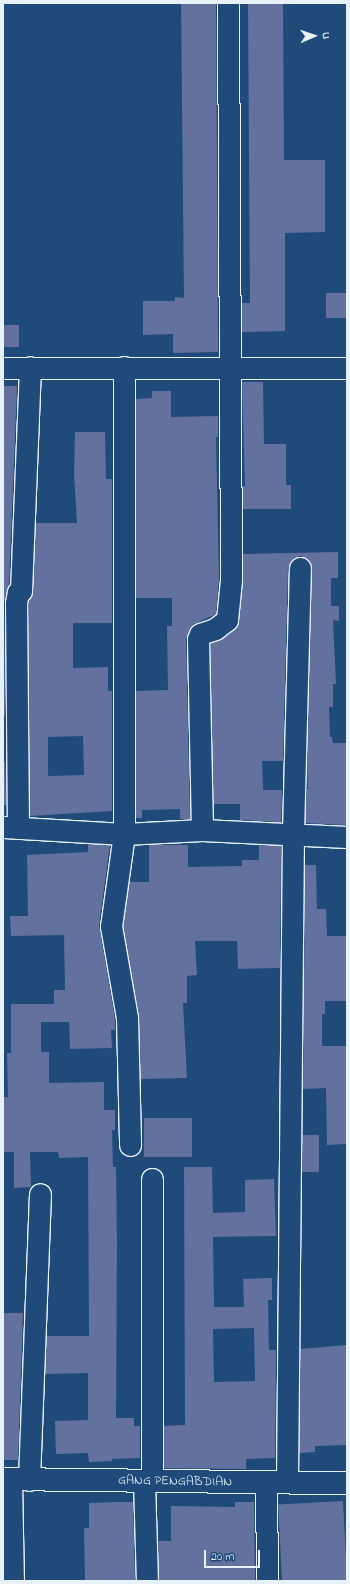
<!DOCTYPE html>
<style>
body{margin:0}
#map{position:relative;width:350px;height:1584px;overflow:hidden;background:#1f4a7a;font-family:"Indie Flower",sans-serif}
div>[style]{position:absolute}
[style*='--x']{left:calc(var(--x)*1px);top:calc(var(--y)*1px);width:calc(var(--w)*1px);rotate:calc(var(--a)*1deg)}
.building>*{inset:0;background:#63719f;transform-origin:0 0}
.roads{filter:drop-shadow(1px 0 #e8f1f8) drop-shadow(-1px 0 #e8f1f8) drop-shadow(0 1px #e8f1f8) drop-shadow(0 -1px #e8f1f8)}
.street>*{height:21px;margin:-10.5px;padding:0 10.5px;transform-origin:10.5px;border-radius:10.5px;background:#1f4a7a}
.secondary>*{height:22px;margin:-11px;padding:0 11px;transform-origin:11px;border-radius:11px;background:#1f4a7a}
span{translate:-50% -50%;white-space:nowrap;text-align:center;line-height:1.15;-webkit-text-stroke:3px #1f4a7a;paint-order:stroke}
.street-label{font-size:13px;color:#e8f1f8}
.frame{position:absolute;inset:0;border:4px solid #e8f1f8;pointer-events:none}
.north{position:absolute;left:294px;top:16px;width:40px;height:40px;-webkit-text-stroke:3px #1f4a7a;paint-order:stroke;rotate:88deg;font-size:11px;font-weight:700;line-height:16px;text-align:center;color:#e8f1f8}
.north::after{content:'';display:block;margin:auto;width:14px;height:18px;background:#e8f1f8;clip-path:polygon(50% 0,100% 100%,50% 72%,0 100%)}
.scale{position:absolute;left:204px;top:1550px;width:56px;height:18px;box-sizing:border-box;border:2px solid #e8f1f8;border-top:0;padding-left:5px;font-size:12px;line-height:14px;white-space:nowrap;color:#e8f1f8;-webkit-text-stroke:3px #1f4a7a;paint-order:stroke}
</style>
<div id="map">
<div class="building">
<i style="clip-path:polygon(181px 3px,216px 3px,218px 352px,173px 353px,173px 334px,143px 335px,143px 301px,175px 301px,175px 297px,184px 298px)"></i>
<i style="clip-path:polygon(248px 3px,283px 3px,284px 160px,325px 160px,325px 232px,285px 233px,285px 331px,242px 332px,242px 303px,250px 303px)"></i>
<i style="left:326px;top:293px;width:21px;height:25px"></i>
<i style="left:19px;top:325px;width:22px;height:16px;rotate:90deg"></i>
<i style="clip-path:polygon(242px 382px,263px 382px,264px 444px,286px 444px,286px 485px,291px 485px,291px 509px,243px 509px,243px 486px,245px 486px)"></i>
<i style="clip-path:polygon(3px 386px,17px 386px,9px 584px,4px 603px,5px 716px,3px 716px)"></i>
<i style="clip-path:polygon(152px 391px,171px 391px,171px 417px,218px 416px,218px 437px,216px 437px,219px 579px,216px 614px,192px 625px,186px 639px,190px 819px,180px 819px,180px 809px,142px 810px,142px 818px,136px 818px,136px 691px,168px 690px,167px 626px,172px 626px,172px 598px,136px 598px,136px 399px,152px 398px)"></i>
<i style="clip-path:polygon(evenodd,75px 432px,105px 432px,106px 479px,112px 479px,112px 623px,73px 623px,73px 668px,108px 667px,108px 691px,112px 691px,112px 811px,30px 816px,28px 604px,33px 591px,36px 523px,77px 523px,74px 474px,75px 432px,83px 736px,84px 775px,48px 776px,48px 737px,83px 736px)"></i>
<i style="clip-path:polygon(338px 552px,338px 578px,331px 578px,331px 606px,339px 606px,339px 621px,333px 620px,336px 684px,333px 684px,333px 707px,329px 707px,330px 737px,332px 737px,333px 743px,347px 743px,347px 825px,305px 823px,306px 789px,308px 789px,307px 761px,312px 568px,310px 562px,301px 556px,294px 558px,288px 568px,283px 761px,262px 761px,263px 790px,282px 790px,281px 822px,240px 820px,240px 804px,213px 804px,210px 643px,222px 639px,238px 626px,243px 581px,243px 554px)"></i>
<i style="clip-path:polygon(3px 762px,5px 762px,6px 805px,3px 805px)"></i>
<i style="clip-path:polygon(88px 844px,110px 845px,99px 925px,115px 1019px,115px 1030px,111px 1030px,112px 1048px,70px 1049px,69px 1022px,41px 1022px,41px 1052px,49px 1052px,49px 1083px,104px 1082px,104px 1110px,115px 1110px,115px 1130px,112px 1130px,113px 1167px,116px 1167px,117px 1241px,116px 1418px,134px 1418px,134px 1426px,140px 1426px,140px 1458px,112px 1459px,112px 1461px,89px 1462px,88px 1453px,56px 1454px,55px 1421px,88px 1420px,88px 1373px,45px 1374px,47px 1336px,89px 1336px,88px 1157px,59px 1158px,58px 1152px,30px 1152px,31px 1187px,14px 1188px,14px 1152px,3px 1152px,3px 1097px,8px 1097px,7px 1053px,11px 1053px,11px 1004px,54px 1004px,54px 990px,65px 990px,64px 935px,11px 936px,10px 916px,28px 916px,27px 855px,88px 852px)"></i>
<i style="clip-path:polygon(149px 845px,188px 845px,188px 867px,242px 866px,242px 860px,259px 860px,259px 845px,281px 846px,280px 968px,238px 969px,237px 941px,195px 941px,197px 975px,187px 976px,187px 1003px,183px 1003px,187px 1078px,140px 1079px,139px 1016px,123px 926px,129px 882px,149px 882px)"></i>
<i style="clip-path:polygon(305px 865px,316px 865px,317px 909px,326px 909px,327px 936px,347px 936px,347px 1001px,325px 1001px,325px 1014px,322px 1014px,322px 1046px,347px 1046px,347px 1144px,327px 1145px,326px 1088px,303px 1089px)"></i>
<i style="left:192px;top:1118px;width:39px;height:48px;rotate:90deg"></i>
<i style="left:302px;top:1135px;width:17px;height:37px"></i>
<i style="clip-path:polygon(evenodd,184px 1167px,212px 1167px,213px 1213px,245px 1212px,245px 1180px,274px 1179px,276px 1236px,213px 1237px,214px 1307px,244px 1307px,243px 1279px,272px 1278px,272px 1300px,268px 1300px,269px 1350px,276px 1350px,275px 1458px,246px 1459px,246px 1469px,164px 1468px,164px 1426px,185px 1425px,184px 1167px,254px 1328px,255px 1381px,214px 1382px,213px 1329px,254px 1328px)"></i>
<i style="clip-path:polygon(3px 1313px,23px 1313px,18px 1460px,3px 1460px)"></i>
<i style="clip-path:polygon(347px 1345px,347px 1445px,315px 1446px,315px 1452px,299px 1453px,300px 1349px)"></i>
<i style="left:343px;top:1501px;width:80px;height:65px;rotate:87deg"></i>
<i style="clip-path:polygon(119px 1502px,133px 1502px,135px 1581px,85px 1581px,84px 1528px,89px 1528px,89px 1503px)"></i>
<i style="clip-path:polygon(235px 1502px,254px 1502px,255px 1581px,159px 1581px,158px 1541px,171px 1541px,171px 1506px,235px 1507px)"></i>
</div>
<div class="roads">
<div class="street">
<i style="--x:124;--y:367;--w:467;--a:90"></i>
<i style="--x:124;--y:834;--w:93;--a:98"></i>
<i style="--x:111;--y:926;--w:93;--a:80.1"></i>
<i style="--x:127;--y:1018;--w:127;--a:88.6"></i>
<i style="--x:3;--y:368;--w:344;--a:0"></i>
<i style="--x:4;--y:827;--w:120;--a:3.3"></i>
<i style="--x:124;--y:834;--w:78;--a:-2.9"></i>
<i style="--x:202;--y:830;--w:145;--a:2.8"></i>
<i style="--x:18;--y:828;--w:225;--a:-90.5"></i>
<i style="--x:16;--y:603;--w:11;--a:-80"></i>
<i style="--x:18;--y:592;--w:3;--a:-18"></i>
<i style="--x:21;--y:591;--w:224;--a:-87.7"></i>
<i style="--x:202;--y:830;--w:191;--a:-91.2"></i>
<i style="--x:198;--y:639;--w:5;--a:-68"></i>
<i style="--x:200;--y:634;--w:16;--a:-18"></i>
<i style="--x:215;--y:629;--w:15;--a:-37"></i>
<i style="--x:227;--y:620;--w:40;--a:-84.3"></i>
<i style="--x:231;--y:580;--w:577;--a:-90.3"></i>
<i style="--x:11;--y:1480;--w:101;--a:88.9"></i>
<i style="--x:29;--y:1480;--w:286;--a:-87.8"></i>
<i style="--x:144;--y:1481;--w:100;--a:88.3"></i>
<i style="--x:152;--y:1481;--w:302;--a:-90"></i>
<i style="--x:287;--y:1482;--w:650;--a:-89.47"></i>
<i style="--x:293;--y:832;--w:264;--a:-88.5"></i>
<i style="--x:266;--y:1483;--w:98;--a:89.4"></i>
</div>
<div class="secondary">
<i style="--x:3;--y:1479;--w:344;--a:0.7"></i>
</div>
</div>
<div class="street-label">
<span style="left:175px;top:1482px;rotate:1deg">GANG PENGABDIAN</span>
</div>
<div class="frame"></div>
<div class="north">U</div>
<div class="scale">20 m</div>
</div>
